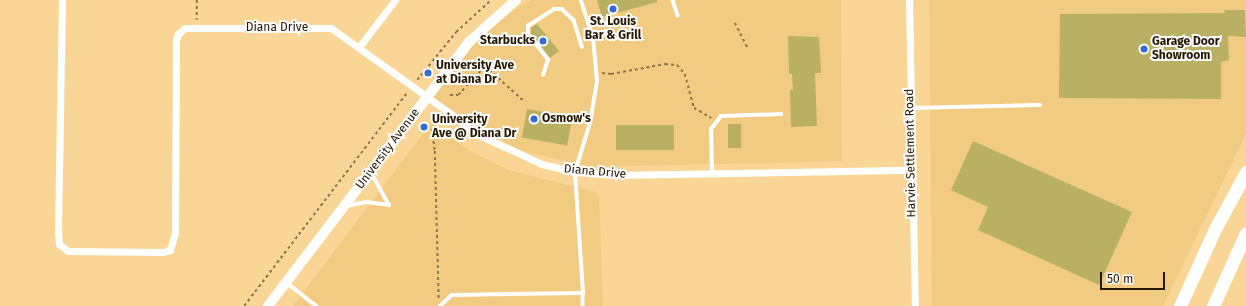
<!DOCTYPE html>
<style>
body{margin:0}
#map{position:relative;width:1246px;height:306px;overflow:hidden;background:#f9d696;font-family:"Fira Sans",sans-serif}
div>[style]{position:absolute}
[style*='--x']{left:calc(var(--x)*1px);top:calc(var(--y)*1px);width:calc(var(--w)*1px);rotate:calc(var(--a)*1deg)}
.built>*{inset:0;background:#f2cb83}
.building>*{inset:0;background:#b9b064;transform-origin:0 0}
.path>*{height:1.5px;margin-top:-0.75px;transform-origin:0;background:repeating-linear-gradient(90deg,#8e764a 0 3px,transparent 0 6px)}
.lane>*{height:3.5px;margin:-1.75px;padding:0 1.75px;transform-origin:1.75px;border-radius:1.75px;background:#fff}
.street>*{height:7px;margin:-3.5px;padding:0 3.5px;transform-origin:3.5px;border-radius:3.5px;background:#fff}
.secondary>*{height:10px;margin:-5px;padding:0 5px;transform-origin:5px;border-radius:5px;background:#fff}
.highway>*{height:13px;margin:-6.5px;padding:0 6.5px;transform-origin:6.5px;border-radius:6.5px;background:#fff}
.dots>*{width:11px;height:11px;translate:-50% -50%;box-sizing:border-box;border:2px solid #fcfcfc;border-radius:50%}
span{translate:-50% -50%;white-space:nowrap;text-align:center;line-height:1.15;-webkit-text-stroke:4px #fcfcfc;paint-order:stroke}
.poi-label{font-size:12px;color:#251800;font-weight:700}
.right{translate:-100% -50%;text-align:right}
.left{translate:0 -50%;text-align:left}
.street-label{font-size:12px;color:#251800}
.scale{position:absolute;left:1100px;top:272px;width:65px;height:18px;box-sizing:border-box;border:2px solid #251800;border-top:0;padding-left:5px;font-size:12px;line-height:14px;white-space:nowrap;color:#251800;-webkit-text-stroke:3px #fcfcfc;paint-order:stroke}
</style>
<div id="map">
<div class="built">
<i style="clip-path:polygon(531px 0,841px 0,842px 161px,591px 167px,519px 150px,432px 99px,465px 54px,486px 32px,520px 6px)"></i>
<i style="clip-path:polygon(929px 0,1246px 0,1246px 134px,1163px 306px,932px 306px)"></i>
<i style="clip-path:polygon(431px 123px,470px 151px,508px 170px,599px 193px,603px 306px,293px 306px)"></i>
</div>
<div class="building">
<i style="clip-path:polygon(597px 0,657px 0,657px 2px,602px 17px)"></i>
<i style="clip-path:polygon(1224px 10px,1245px 10px,1246px 37px,1228px 36px,1229px 60px,1221px 62px,1221px 99px,1059px 98px,1060px 14px,1225px 13px)"></i>
<i style="clip-path:polygon(537px 24px,559px 51px,550px 58px,531px 33px,531px 28px)"></i>
<i style="clip-path:polygon(788px 36px,819px 37px,821px 73px,815px 73px,817px 126px,791px 127px,790px 90px,793px 90px,792px 74px,789px 74px)"></i>
<i style="left:527px;top:109px;width:46px;height:29px;rotate:10deg"></i>
<i style="left:728px;top:124px;width:13px;height:24px"></i>
<i style="left:616px;top:125px;width:58px;height:25px"></i>
<i style="clip-path:polygon(973px 141px,1132px 212px,1099px 285px,978px 230px,988px 207px,951px 190px)"></i>
</div>
<div class="path">
<i style="--x:197;--y:0;--w:20;--a:90"></i>
<i style="--x:735;--y:23;--w:29;--a:63"></i>
<i style="--x:602;--y:73;--w:9;--a:6"></i>
<i style="--x:611;--y:74;--w:55;--a:-10.5"></i>
<i style="--x:665;--y:64;--w:12;--a:5"></i>
<i style="--x:677;--y:65;--w:12;--a:48"></i>
<i style="--x:685;--y:74;--w:35;--a:75"></i>
<i style="--x:694;--y:108;--w:20;--a:30"></i>
<i style="--x:417;--y:80;--w:62;--a:-50.9"></i>
<i style="--x:456;--y:32;--w:47;--a:-42.4"></i>
<i style="--x:450;--y:95;--w:8;--a:0"></i>
<i style="--x:458;--y:95;--w:40;--a:-47"></i>
<i style="--x:485;--y:66;--w:54;--a:42"></i>
<i style="--x:427;--y:125;--w:6;--a:39"></i>
<i style="--x:432;--y:129;--w:22;--a:82"></i>
<i style="--x:435;--y:151;--w:148;--a:88.5"></i>
<i style="--x:244;--y:306;--w:268;--a:-52.6"></i>
</div>
<div class="lane">
<i style="--x:673;--y:0;--w:16;--a:72"></i>
<i style="--x:543;--y:75;--w:16;--a:-72"></i>
<i style="--x:548;--y:60;--w:33;--a:-128"></i>
<i style="--x:528;--y:34;--w:8;--a:-90"></i>
<i style="--x:528;--y:26;--w:31;--a:-33"></i>
<i style="--x:554;--y:9;--w:8;--a:0"></i>
<i style="--x:562;--y:9;--w:16;--a:43"></i>
<i style="--x:574;--y:20;--w:28;--a:73"></i>
<i style="--x:911;--y:108;--w:129;--a:-1.3"></i>
<i style="--x:371;--y:172;--w:38;--a:61"></i>
<i style="--x:712;--y:173;--w:44;--a:-91.3"></i>
<i style="--x:711;--y:129;--w:16;--a:-52"></i>
<i style="--x:721;--y:116;--w:60;--a:-1.9"></i>
<i style="--x:346;--y:206;--w:20;--a:-11"></i>
<i style="--x:366;--y:202;--w:23;--a:7"></i>
<i style="--x:287;--y:283;--w:37;--a:38"></i>
<i style="--x:583;--y:293;--w:13;--a:90"></i>
<i style="--x:440;--y:306;--w:16;--a:-43"></i>
<i style="--x:452;--y:295;--w:131;--a:-0.9"></i>
<i style="--x:583;--y:293;--w:121;--a:-93.8"></i>
<i style="--x:575;--y:172;--w:51;--a:-73"></i>
<i style="--x:590;--y:123;--w:43;--a:-80.5"></i>
<i style="--x:597;--y:81;--w:43;--a:-95.3"></i>
<i style="--x:593;--y:38;--w:40;--a:-108"></i>
</div>
<div class="street">
<i style="--x:62;--y:0;--w:231;--a:91"></i>
<i style="--x:58;--y:231;--w:13;--a:86"></i>
<i style="--x:59;--y:244;--w:11;--a:38"></i>
<i style="--x:68;--y:251;--w:95;--a:0.6"></i>
<i style="--x:163;--y:252;--w:7;--a:-16"></i>
<i style="--x:170;--y:250;--w:18;--a:-74"></i>
<i style="--x:175;--y:233;--w:193;--a:-89.7"></i>
<i style="--x:176;--y:40;--w:6;--a:-72"></i>
<i style="--x:178;--y:34;--w:9;--a:-41"></i>
<i style="--x:185;--y:28;--w:146;--a:0"></i>
<i style="--x:331;--y:28;--w:187;--a:35.6"></i>
<i style="--x:483;--y:137;--w:65;--a:24.6"></i>
<i style="--x:542;--y:164;--w:34;--a:14"></i>
<i style="--x:575;--y:172;--w:39;--a:4"></i>
<i style="--x:614;--y:175;--w:297;--a:-1"></i>
<i style="--x:909;--y:0;--w:306;--a:88.9"></i>
<i style="--x:359;--y:47;--w:59;--a:-52.5"></i>
</div>
<div class="secondary">
<i style="--x:268;--y:306;--w:332;--a:-52.7"></i>
<i style="--x:469;--y:42;--w:63;--a:-41.8"></i>
</div>
<div class="highway">
<i style="--x:1180;--y:306;--w:85;--a:-65.6"></i>
<i style="--x:1215;--y:229;--w:65;--a:-61.5"></i>
<i style="--x:1213;--y:306;--w:80;--a:-65.7"></i>
</div>
<div class="dots">
<i style="left:613px;top:9px;background:#346ad9"></i>
<i style="left:543px;top:41px;background:#346ad9"></i>
<i style="left:1144px;top:49px;background:#346ad9"></i>
<i style="left:428px;top:73px;background:#346ad9"></i>
<i style="left:534px;top:119px;background:#346ad9"></i>
<i style="left:424px;top:127px;background:#346ad9"></i>
</div>
<div class="poi-label">
<span style="left:613px;top:29px">St. Louis<br>Bar &amp; Grill</span>
<span class="right" style="left:535px;top:41px">Starbucks</span>
<span class="left" style="left:1152px;top:49px">Garage Door<br>Showroom</span>
<span class="left" style="left:436px;top:73px">University Ave<br>at Diana Dr</span>
<span class="left" style="left:542px;top:119px">Osmow's</span>
<span class="left" style="left:432px;top:127px">University<br>Ave @ Diana Dr</span>
</div>
<div class="street-label">
<span style="left:277px;top:28px">Diana Drive</span>
<span style="left:388px;top:149px;rotate:-53deg">University Avenue</span>
<span style="left:911px;top:153px;rotate:-91deg">Harvie Settlement Road</span>
<span style="left:595px;top:172px;rotate:5deg">Diana Drive</span>
</div>
<div class="scale">50 m</div>
</div>
